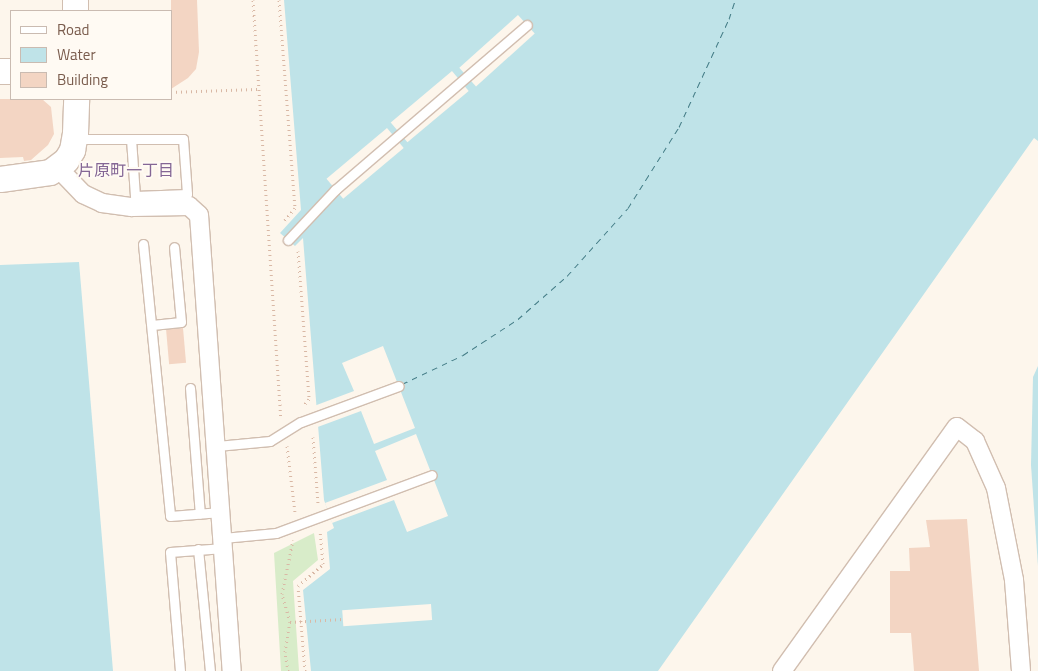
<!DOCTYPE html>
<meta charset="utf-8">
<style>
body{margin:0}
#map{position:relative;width:1038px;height:671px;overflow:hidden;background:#fdf6ec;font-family:"Titillium Web","Noto Sans JP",sans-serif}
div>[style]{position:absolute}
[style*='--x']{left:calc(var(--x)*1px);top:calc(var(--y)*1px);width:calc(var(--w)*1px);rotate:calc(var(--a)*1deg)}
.green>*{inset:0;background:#d8ecc9}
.water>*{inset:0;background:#bfe3e8}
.pier>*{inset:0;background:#fdf6ec;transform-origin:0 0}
.ferry>*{height:1px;margin-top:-0.5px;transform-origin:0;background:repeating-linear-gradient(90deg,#437c86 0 6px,transparent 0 11px)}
.building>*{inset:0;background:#f3d5c3;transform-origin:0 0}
.path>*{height:3px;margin-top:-1.5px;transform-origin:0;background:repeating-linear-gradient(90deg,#d9b8a5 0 1px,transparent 0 5px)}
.roads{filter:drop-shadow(1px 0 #d1beb0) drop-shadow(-1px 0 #d1beb0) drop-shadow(0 1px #d1beb0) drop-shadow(0 -1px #d1beb0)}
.lane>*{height:9px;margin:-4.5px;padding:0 4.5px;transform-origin:4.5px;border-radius:4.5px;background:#fff}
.street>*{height:18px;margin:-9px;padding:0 9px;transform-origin:9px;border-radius:9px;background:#fff}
.secondary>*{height:25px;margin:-12.5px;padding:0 12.5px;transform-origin:12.5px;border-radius:12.5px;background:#fff}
span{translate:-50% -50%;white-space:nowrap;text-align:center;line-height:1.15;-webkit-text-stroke:4px #fffaf3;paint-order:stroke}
.neighbourhood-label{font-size:16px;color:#846695}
.legend{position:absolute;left:10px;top:10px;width:162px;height:90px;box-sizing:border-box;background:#fffaf3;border:1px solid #cabbb1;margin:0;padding:6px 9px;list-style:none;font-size:15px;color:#7a5c4d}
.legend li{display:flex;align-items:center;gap:10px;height:25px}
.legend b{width:25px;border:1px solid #cabbb1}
</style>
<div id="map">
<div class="green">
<i style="clip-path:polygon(314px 533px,318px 560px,293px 581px,299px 671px,281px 671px,274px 553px)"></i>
</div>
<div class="water">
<i style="clip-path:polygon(284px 0,1038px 0,1038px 141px,1034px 138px,658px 671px,311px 671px,303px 590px,330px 569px,327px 532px,334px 528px,324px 500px,303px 238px,295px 246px,280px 233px,301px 210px)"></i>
<i style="clip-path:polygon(79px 262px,113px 671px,0 671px,0 265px)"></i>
<i style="clip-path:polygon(1038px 366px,1038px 566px,1031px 465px,1033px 377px)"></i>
</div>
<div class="pier">
<i style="left:518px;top:15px;width:25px;height:79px;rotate:48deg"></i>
<i style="left:452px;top:71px;width:26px;height:80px;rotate:50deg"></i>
<i style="left:387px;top:128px;width:26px;height:79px;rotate:50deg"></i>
<i style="clip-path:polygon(383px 346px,415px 428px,374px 444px,361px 411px,315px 428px,314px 406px,354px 391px,342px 363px)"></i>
<i style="clip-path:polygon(416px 434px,448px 516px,407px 532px,394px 500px,332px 523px,325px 503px,387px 480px,375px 451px)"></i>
<i style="left:431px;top:604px;width:16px;height:89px;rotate:86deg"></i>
</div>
<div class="ferry">
<i style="--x:402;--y:384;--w:68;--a:-25.4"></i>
<i style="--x:463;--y:355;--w:66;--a:-33.2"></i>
<i style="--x:518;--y:319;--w:65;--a:-41.3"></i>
<i style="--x:567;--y:276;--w:91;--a:-48.1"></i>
<i style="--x:628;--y:208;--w:96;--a:-57.8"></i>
<i style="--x:679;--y:127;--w:119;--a:-65.2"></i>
<i style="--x:729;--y:19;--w:20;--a:-72"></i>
</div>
<div class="building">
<i style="clip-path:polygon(171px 0,197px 0,199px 52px,196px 69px,188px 78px,171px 89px)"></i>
<i style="clip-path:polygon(0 99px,42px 99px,51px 107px,54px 134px,48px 145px,31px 160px,24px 161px,23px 157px,0 158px)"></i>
<i style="left:183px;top:328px;width:35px;height:17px;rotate:85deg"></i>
<i style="clip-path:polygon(967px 519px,979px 671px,914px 671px,911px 633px,890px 633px,890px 571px,910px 571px,909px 548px,930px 547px,926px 520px)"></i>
</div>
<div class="path">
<i style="--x:253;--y:0;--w:419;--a:86.2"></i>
<i style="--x:279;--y:0;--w:209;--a:85.6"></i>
<i style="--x:295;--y:208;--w:16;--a:130"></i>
<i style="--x:171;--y:92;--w:88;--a:-2"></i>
<i style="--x:298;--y:251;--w:148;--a:85.7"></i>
<i style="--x:309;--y:399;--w:8;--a:130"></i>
<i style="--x:313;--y:437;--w:67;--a:85.7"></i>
<i style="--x:287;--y:446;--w:66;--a:83.1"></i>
<i style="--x:290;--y:622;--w:53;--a:-3.2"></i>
<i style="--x:288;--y:671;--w:19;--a:-99"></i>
<i style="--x:285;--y:652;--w:30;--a:-81"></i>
<i style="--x:290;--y:622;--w:29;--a:-106"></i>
<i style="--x:282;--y:594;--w:55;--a:-78.5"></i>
<i style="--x:305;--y:671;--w:85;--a:-94.7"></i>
<i style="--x:298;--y:586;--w:33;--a:-41"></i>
<i style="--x:323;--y:564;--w:33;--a:-95"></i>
</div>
<div class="roads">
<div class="lane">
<i style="--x:76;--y:139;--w:107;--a:0"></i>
<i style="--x:183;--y:139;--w:55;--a:85.8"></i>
<i style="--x:187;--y:194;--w:52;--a:177.8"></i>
<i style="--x:135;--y:196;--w:57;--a:-94"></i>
<i style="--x:288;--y:240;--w:69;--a:-46.8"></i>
<i style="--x:335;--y:190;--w:253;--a:-40.7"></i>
<i style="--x:143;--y:244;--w:273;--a:84.3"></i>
<i style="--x:170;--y:516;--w:51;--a:-4.5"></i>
<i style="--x:152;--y:325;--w:29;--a:-6"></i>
<i style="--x:181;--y:322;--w:75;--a:-95.3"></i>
<i style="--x:190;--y:388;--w:126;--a:85.5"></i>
<i style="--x:217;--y:446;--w:53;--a:-5.4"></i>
<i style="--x:270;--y:441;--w:36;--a:-32"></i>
<i style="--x:301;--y:422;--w:104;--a:-20.2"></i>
<i style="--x:223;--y:538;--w:53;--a:-5.4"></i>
<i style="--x:276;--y:533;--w:166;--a:-20.4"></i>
<i style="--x:198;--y:549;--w:123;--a:84.4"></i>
<i style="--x:180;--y:671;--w:119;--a:-94.8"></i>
<i style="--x:170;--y:552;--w:54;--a:-4.2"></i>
</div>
<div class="street">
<i style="--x:58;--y:168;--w:36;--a:46"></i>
<i style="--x:83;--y:194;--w:21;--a:25"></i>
<i style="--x:102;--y:203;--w:30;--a:8"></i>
<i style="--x:132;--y:207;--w:57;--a:-1"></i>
<i style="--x:189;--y:206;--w:13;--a:42"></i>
<i style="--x:199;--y:215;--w:457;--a:85.9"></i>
<i style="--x:782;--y:671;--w:300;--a:-54.4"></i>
<i style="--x:957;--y:427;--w:23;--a:38"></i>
<i style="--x:975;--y:441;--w:51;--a:65.9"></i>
<i style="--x:996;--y:488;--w:94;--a:78.9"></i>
<i style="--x:1014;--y:580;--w:91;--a:85.6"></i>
</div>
<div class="secondary">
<i style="--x:75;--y:0;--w:11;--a:90"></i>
<i style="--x:0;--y:71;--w:11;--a:0"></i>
<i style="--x:0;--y:179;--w:50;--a:-8"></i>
<i style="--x:50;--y:172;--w:20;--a:-37"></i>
<i style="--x:66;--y:160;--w:12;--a:-59"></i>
<i style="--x:72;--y:150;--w:17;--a:-80"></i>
<i style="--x:75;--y:133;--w:34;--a:-88"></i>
</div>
</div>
<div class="neighbourhood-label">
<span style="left:126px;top:170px">片原町一丁目</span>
</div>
<ul class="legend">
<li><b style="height:6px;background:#fff"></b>Road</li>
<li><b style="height:14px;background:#bfe3e8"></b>Water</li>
<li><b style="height:14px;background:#f3d5c3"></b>Building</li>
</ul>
</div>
